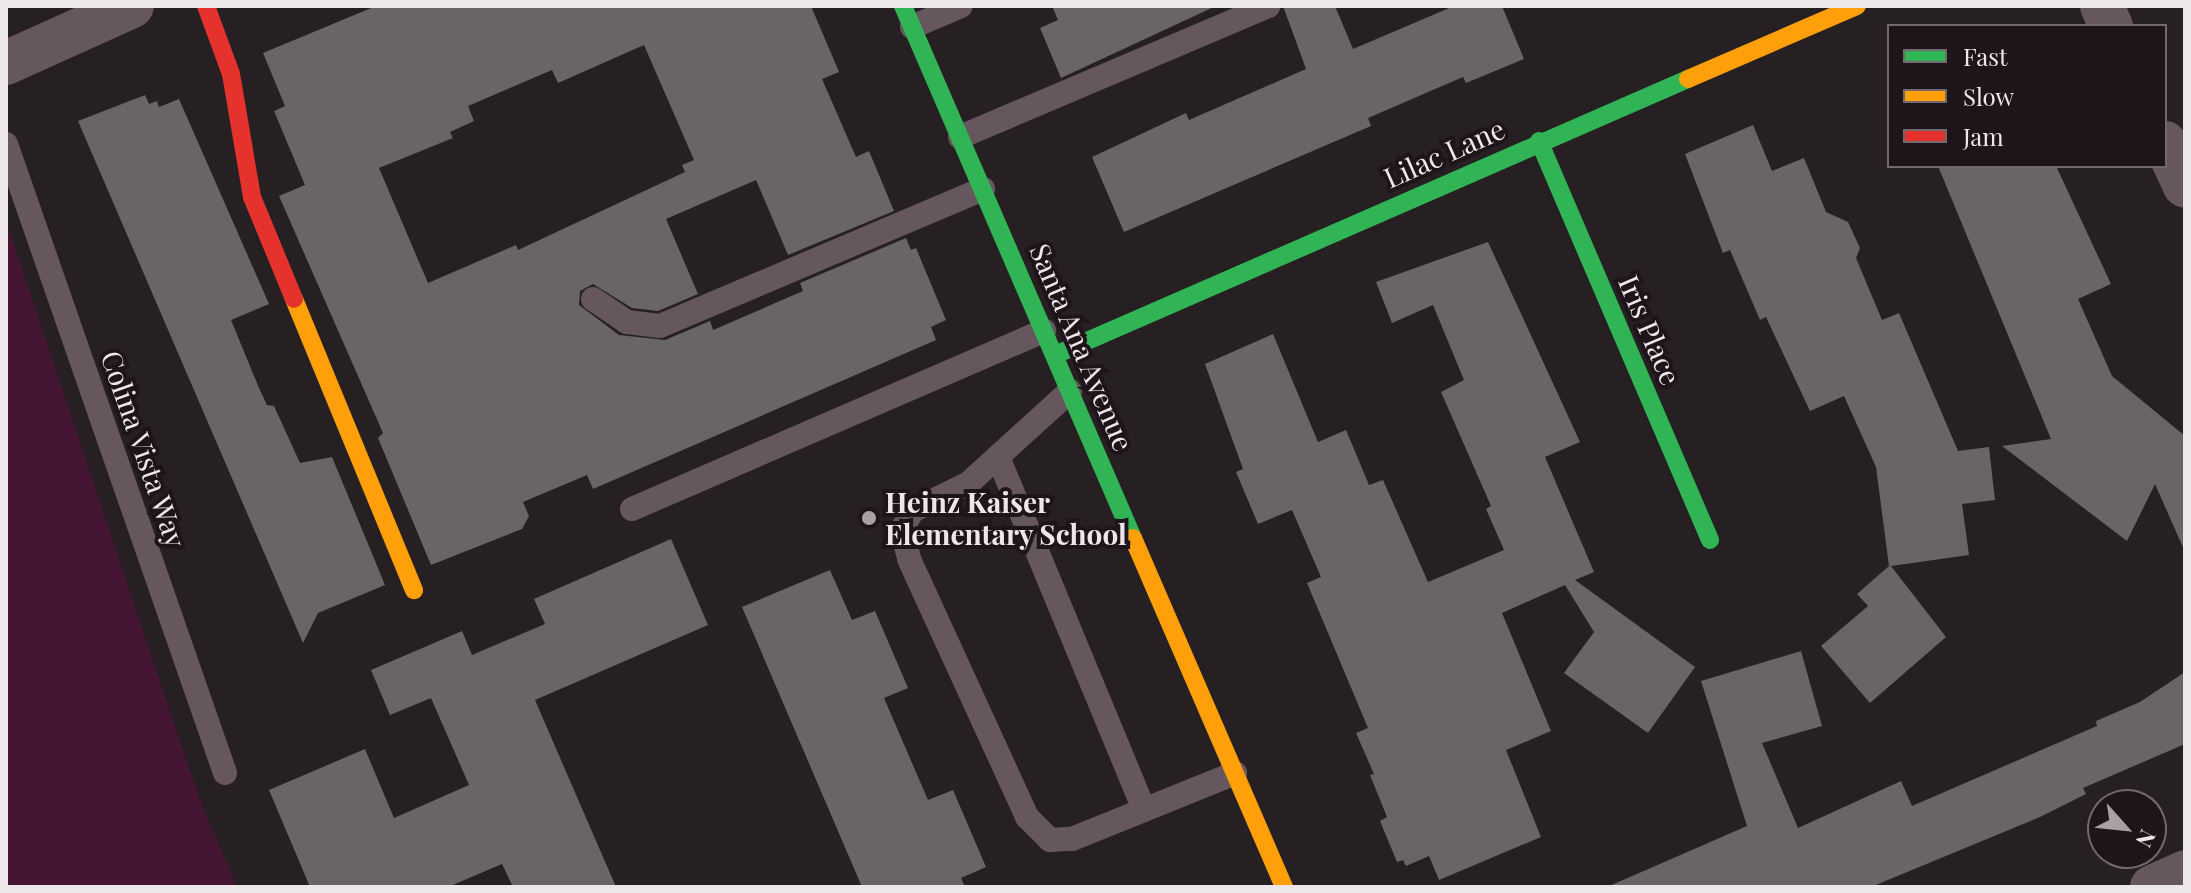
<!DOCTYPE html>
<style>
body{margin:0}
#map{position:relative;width:2191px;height:893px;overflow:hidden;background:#262023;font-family:"Playfair Display",serif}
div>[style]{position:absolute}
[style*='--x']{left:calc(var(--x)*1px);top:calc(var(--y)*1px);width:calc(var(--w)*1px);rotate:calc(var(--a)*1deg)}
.green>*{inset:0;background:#441633}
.building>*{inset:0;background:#696467}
.lane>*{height:24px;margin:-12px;padding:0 12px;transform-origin:12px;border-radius:12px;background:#66575f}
.street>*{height:44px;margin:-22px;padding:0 22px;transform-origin:22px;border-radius:22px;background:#66575f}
.fast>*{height:18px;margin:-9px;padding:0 9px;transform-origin:9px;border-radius:9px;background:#30b455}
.slow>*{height:18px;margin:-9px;padding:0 9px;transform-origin:9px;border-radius:9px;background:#ff9f0a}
.jam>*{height:18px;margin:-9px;padding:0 9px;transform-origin:9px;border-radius:9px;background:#e5322d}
.dots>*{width:22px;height:22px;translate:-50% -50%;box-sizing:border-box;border:4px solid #1e151a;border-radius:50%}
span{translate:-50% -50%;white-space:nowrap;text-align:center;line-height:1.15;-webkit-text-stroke:8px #1e151a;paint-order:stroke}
.street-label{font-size:28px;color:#ede6ea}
.poi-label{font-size:28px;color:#ede6ea;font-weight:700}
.left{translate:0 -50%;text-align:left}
.frame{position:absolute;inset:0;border:8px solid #ede6ea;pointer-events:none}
.legend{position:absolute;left:1887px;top:24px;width:280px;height:144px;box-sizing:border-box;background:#1e151a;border:2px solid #71696d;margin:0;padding:10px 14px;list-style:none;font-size:24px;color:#ede6ea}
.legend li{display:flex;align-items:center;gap:16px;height:40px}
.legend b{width:40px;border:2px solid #71696d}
.north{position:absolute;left:2087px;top:789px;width:80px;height:80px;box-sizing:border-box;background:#1e151a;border:2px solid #71696d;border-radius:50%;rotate:117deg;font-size:22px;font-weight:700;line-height:32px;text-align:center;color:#ede6ea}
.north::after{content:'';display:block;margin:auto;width:28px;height:36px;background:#a7a1a4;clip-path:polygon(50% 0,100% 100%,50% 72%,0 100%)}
</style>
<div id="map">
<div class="green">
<i style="clip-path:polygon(6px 220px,200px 800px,237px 887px,6px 887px)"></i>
</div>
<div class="building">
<i style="clip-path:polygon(evenodd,376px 6px,811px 6px,839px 72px,822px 79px,856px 157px,869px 151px,894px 211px,788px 255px,756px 180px,666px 219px,698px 294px,658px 311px,632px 308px,593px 284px,580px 291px,579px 305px,619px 335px,665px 340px,710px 321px,713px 330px,803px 291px,800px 283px,906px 238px,911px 250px,916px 248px,946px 320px,931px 327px,936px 340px,593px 489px,587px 475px,523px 502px,529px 516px,522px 529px,431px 565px,378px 438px,383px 433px,279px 196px,305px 185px,274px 111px,285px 106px,263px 53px,376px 6px,644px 45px,694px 160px,682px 165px,685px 172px,518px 250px,516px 245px,428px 283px,379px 168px,453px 138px,450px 132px,474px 121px,468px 106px,552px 70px,558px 83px,644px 45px)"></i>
<i style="clip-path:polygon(1052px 6px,1216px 6px,1061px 78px,1040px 28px,1058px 20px)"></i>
<i style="clip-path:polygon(1283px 6px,1335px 6px,1353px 49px,1454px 6px,1502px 6px,1524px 59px,1466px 83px,1463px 77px,1368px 118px,1371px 126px,1124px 232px,1092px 157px,1186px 113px,1189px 120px,1306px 69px)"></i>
<i style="clip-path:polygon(145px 95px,149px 104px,157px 101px,159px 107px,179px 99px,269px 304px,231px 320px,259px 388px,267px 405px,274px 406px,300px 463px,332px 457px,385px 585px,318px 613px,303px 643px,78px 121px)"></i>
<i style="clip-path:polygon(1753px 125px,1772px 171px,1804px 158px,1826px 212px,1848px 222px,1860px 248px,1856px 258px,1882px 320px,1899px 313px,1958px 451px,1989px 447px,1995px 500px,1962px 504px,1969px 555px,1891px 566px,1946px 637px,1870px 703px,1821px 646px,1868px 606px,1857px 594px,1889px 566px,1876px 467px,1844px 396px,1810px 411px,1766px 317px,1760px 320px,1730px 250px,1723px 253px,1685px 154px)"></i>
<i style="clip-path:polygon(1938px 166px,2056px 166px,2111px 284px,2078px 299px,2112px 376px,2185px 436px,2185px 552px,2155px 484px,2127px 541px,2002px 446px,2051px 439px)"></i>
<i style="clip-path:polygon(1488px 242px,1580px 442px,1545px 457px,1594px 572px,1575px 580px,1695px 667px,1648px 733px,1564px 673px,1594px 632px,1565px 585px,1502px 613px,1551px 731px,1506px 750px,1541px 837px,1439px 880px,1429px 856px,1406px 866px,1403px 860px,1397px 862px,1380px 821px,1387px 817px,1370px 775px,1374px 774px,1356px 733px,1368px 728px,1307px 583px,1321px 577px,1292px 510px,1258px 524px,1236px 472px,1243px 469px,1205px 364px,1273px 334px,1318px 442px,1346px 430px,1369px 485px,1383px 480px,1428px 582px,1504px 550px,1486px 509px,1491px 506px,1441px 392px,1464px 380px,1433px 305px,1392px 323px,1376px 282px)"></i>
<i style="clip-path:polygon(671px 539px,708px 625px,535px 700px,616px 887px,513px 887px,502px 864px,448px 887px,310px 887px,269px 790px,365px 749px,394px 818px,469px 785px,431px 698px,390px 715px,371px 670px,462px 631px,472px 655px,545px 624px,534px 599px)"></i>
<i style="clip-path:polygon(830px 570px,852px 620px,875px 611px,908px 688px,884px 698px,928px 800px,953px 790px,986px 867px,961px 878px,965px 887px,862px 887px,742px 607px)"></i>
<i style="clip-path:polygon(1801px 651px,1822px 726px,1762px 743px,1798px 828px,1901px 781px,1912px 806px,2097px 726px,2096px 721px,2140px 702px,2185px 672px,2185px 744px,2083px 788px,2086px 794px,2040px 817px,1871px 887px,1607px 887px,1747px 826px,1701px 681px)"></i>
</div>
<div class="lane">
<i style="--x:912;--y:27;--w:53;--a:-23.2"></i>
<i style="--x:960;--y:137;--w:335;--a:-23"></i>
<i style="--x:6;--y:144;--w:666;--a:70.8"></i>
<i style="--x:593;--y:299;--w:41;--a:34.1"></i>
<i style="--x:627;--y:322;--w:33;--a:7"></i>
<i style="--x:660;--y:326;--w:351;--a:-23"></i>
<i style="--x:1070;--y:391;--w:137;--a:137.7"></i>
<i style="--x:969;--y:483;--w:64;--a:153.8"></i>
<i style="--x:912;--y:511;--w:21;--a:118"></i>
<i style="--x:902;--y:530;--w:30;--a:76"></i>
<i style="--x:909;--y:559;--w:284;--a:65.4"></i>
<i style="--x:1027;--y:817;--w:33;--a:45"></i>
<i style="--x:1050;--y:840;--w:22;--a:-3"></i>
<i style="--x:1072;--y:839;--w:176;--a:-22"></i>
<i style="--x:998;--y:457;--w:382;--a:67.5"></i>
<i style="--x:632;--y:509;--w:449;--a:-23.4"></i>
</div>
<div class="street">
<i style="--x:2102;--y:6;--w:22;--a:66"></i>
<i style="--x:6;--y:63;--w:138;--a:-24.3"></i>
<i style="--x:2165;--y:143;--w:47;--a:65.1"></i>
<i style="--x:2152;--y:887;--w:36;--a:-24"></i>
</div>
<div class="fast">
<i style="--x:903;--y:6;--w:580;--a:66.62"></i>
<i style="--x:1539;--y:141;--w:434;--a:66.8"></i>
<i style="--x:1055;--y:355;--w:691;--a:-23.56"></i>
</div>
<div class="slow">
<i style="--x:1688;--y:79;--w:184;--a:-23.4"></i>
<i style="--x:294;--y:299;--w:315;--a:67.6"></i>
<i style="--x:1133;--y:538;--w:380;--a:66.6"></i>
</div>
<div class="jam">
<i style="--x:206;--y:6;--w:72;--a:69.8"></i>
<i style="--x:231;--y:74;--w:125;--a:80.3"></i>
<i style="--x:252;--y:197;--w:110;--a:67.6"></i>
</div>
<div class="dots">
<i style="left:869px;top:518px;background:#a7a1a4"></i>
</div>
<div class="street-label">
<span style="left:1444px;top:153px;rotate:-24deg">Lilac Lane</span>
<span style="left:1650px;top:330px;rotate:67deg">Iris Place</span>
<span style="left:1082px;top:347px;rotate:67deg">Santa Ana Avenue</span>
<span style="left:144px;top:449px;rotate:71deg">Colina Vista Way</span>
</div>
<div class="poi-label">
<span class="left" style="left:885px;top:518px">Heinz Kaiser<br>Elementary School</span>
</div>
<div class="frame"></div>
<ul class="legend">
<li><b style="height:10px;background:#30b455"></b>Fast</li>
<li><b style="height:10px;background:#ff9f0a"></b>Slow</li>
<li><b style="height:10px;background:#e5322d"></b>Jam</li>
</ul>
<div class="north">N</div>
</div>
